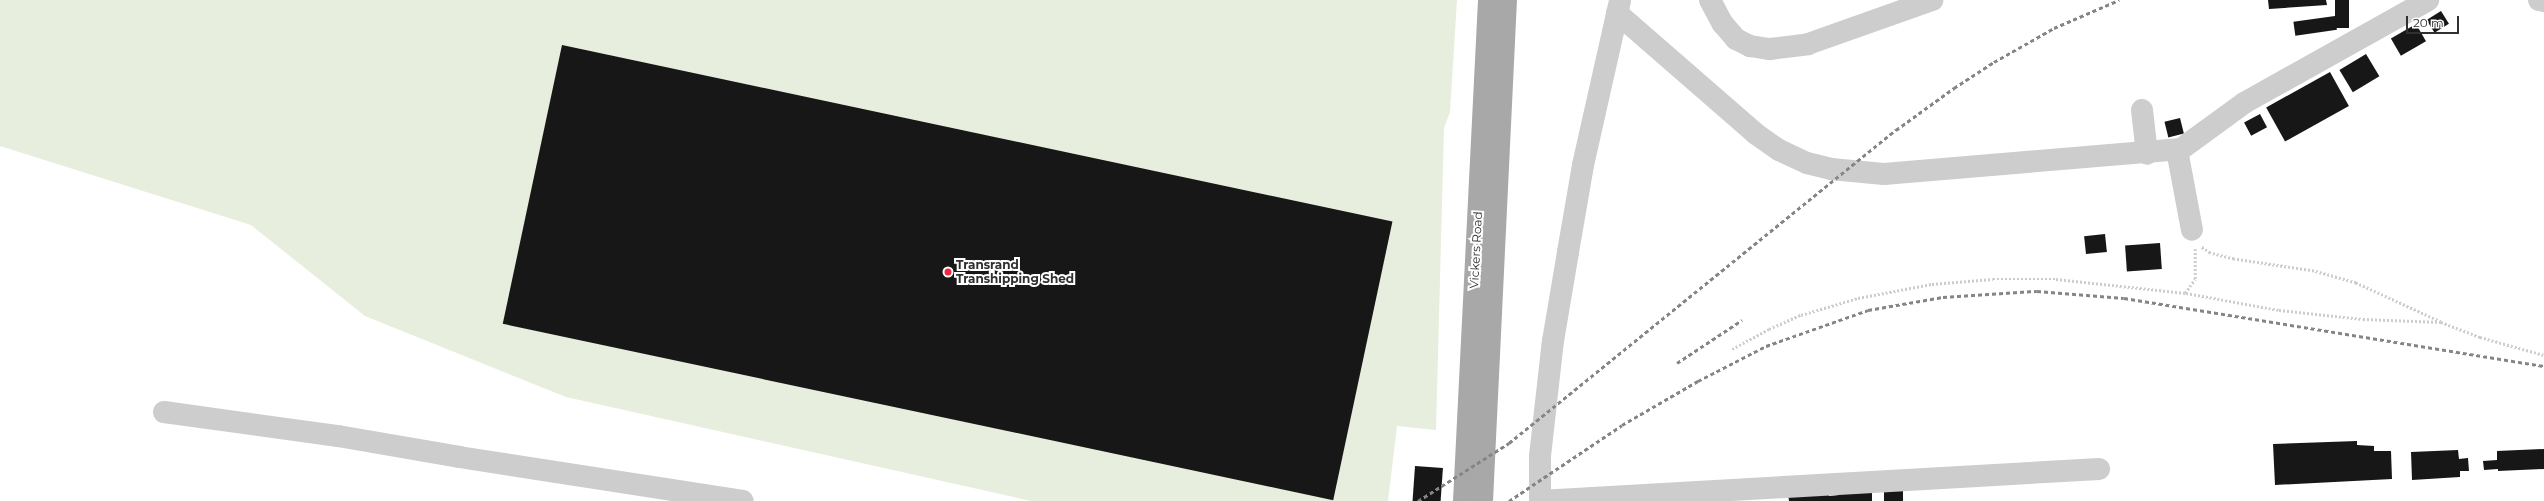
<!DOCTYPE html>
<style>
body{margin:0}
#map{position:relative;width:2544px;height:501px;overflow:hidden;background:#fff;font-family:Montserrat,sans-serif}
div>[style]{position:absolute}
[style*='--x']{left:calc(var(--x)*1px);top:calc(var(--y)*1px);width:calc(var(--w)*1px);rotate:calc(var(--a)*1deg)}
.green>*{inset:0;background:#e7eedd}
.building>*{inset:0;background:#171717;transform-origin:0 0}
.path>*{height:2.5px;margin-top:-1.25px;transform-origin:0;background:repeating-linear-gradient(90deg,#cdcdcd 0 2px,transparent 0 4px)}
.minor>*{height:22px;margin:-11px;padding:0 11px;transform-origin:11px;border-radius:11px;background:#cdcdcd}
.major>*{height:22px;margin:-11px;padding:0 11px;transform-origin:11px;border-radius:11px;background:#a8a8a8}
.rail>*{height:3px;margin-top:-1.5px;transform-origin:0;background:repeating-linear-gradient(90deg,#858585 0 4px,transparent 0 7px)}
.dots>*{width:11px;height:11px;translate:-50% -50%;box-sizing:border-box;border:2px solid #fff;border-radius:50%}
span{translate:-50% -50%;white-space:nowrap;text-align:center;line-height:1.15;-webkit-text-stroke:4px #fff;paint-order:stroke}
.street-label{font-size:12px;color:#303030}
.poi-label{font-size:12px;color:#303030;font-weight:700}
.left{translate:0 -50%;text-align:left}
.scale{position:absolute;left:2406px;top:16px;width:53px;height:18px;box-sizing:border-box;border:2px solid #303030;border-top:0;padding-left:5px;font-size:12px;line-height:14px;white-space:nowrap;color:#303030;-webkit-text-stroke:3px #fff;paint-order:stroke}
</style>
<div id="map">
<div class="green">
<i style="clip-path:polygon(0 0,1457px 0,1450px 112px,1444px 128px,1436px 430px,1397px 426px,1388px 501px,1031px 501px,566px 397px,365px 316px,251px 225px,0 146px)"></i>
</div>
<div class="building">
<i style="clip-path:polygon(2268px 0,2326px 0,2327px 5px,2269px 9px)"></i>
<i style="left:2335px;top:0;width:14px;height:28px"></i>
<i style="left:2441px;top:11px;width:15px;height:17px;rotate:58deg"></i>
<i style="left:2335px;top:16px;width:14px;height:42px;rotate:82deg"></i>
<i style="left:2416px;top:24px;width:20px;height:29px;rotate:60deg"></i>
<i style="left:562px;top:45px;width:849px;height:285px;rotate:12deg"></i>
<i style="left:2366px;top:54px;width:26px;height:31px;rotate:59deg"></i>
<i style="left:2330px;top:72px;width:39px;height:73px;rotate:61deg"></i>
<i style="left:2260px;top:114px;width:15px;height:18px;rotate:62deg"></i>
<i style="left:2180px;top:118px;width:16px;height:16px;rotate:76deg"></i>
<i style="left:2105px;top:234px;width:18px;height:21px;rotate:84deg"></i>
<i style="left:2160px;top:243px;width:26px;height:35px;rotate:86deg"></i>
<i style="clip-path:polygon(2357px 441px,2357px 445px,2374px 446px,2374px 451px,2391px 451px,2392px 479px,2275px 485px,2273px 444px)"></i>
<i style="clip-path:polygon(2544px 449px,2544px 469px,2498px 471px,2498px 469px,2484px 470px,2483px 461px,2497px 460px,2497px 451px)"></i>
<i style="clip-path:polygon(2458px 450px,2459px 459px,2468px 458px,2469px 471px,2460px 471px,2460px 477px,2412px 480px,2411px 452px)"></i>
<i style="left:1415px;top:466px;width:28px;height:35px;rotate:4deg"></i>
<i style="left:1884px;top:489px;width:19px;height:12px"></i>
<i style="clip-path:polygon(1872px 490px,1872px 501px,1789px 501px,1788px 494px,1828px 491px,1829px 496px,1839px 495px,1839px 491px)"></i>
</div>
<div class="path">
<i style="--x:2186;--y:293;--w:95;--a:10.4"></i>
<i style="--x:2279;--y:310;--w:84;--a:6.1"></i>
<i style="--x:2363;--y:319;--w:78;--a:2.2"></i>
<i style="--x:2441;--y:322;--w:94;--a:-155.4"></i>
<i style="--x:2356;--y:283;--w:44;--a:-164.1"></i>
<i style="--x:2314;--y:271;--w:81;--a:-171.5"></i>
<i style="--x:2234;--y:259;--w:25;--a:-166"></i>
<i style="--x:2210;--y:253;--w:11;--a:-146"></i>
<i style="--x:2441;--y:322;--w:42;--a:21"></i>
<i style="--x:2480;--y:337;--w:66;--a:15.7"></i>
<i style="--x:1732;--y:349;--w:42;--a:-28.4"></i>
<i style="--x:1769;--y:329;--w:35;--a:-24"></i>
<i style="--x:1801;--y:315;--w:59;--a:-16.6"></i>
<i style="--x:1858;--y:298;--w:75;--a:-10.7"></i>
<i style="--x:1932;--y:284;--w:61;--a:-4.7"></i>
<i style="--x:1993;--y:279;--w:63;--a:0"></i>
<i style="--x:2056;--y:279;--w:130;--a:6.2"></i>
<i style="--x:2185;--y:293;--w:17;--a:-54"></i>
<i style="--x:2195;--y:279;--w:30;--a:-90"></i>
</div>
<div class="minor">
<i style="--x:1710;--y:0;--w:27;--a:62"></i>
<i style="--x:1723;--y:24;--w:20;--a:49"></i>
<i style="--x:1736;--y:39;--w:16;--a:27"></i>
<i style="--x:1750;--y:46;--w:20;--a:9"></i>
<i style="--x:1770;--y:49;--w:38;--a:-7"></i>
<i style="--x:1808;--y:44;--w:132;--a:-19.5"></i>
<i style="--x:2539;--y:0;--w:5;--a:11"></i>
<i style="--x:1617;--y:13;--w:184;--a:41"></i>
<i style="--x:1756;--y:134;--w:28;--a:35"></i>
<i style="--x:1779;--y:150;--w:31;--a:25"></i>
<i style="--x:1807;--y:163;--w:25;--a:14"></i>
<i style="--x:1831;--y:169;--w:53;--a:5.4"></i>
<i style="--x:1884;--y:174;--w:298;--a:-4.8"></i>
<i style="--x:2181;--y:149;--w:78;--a:-36.1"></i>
<i style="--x:2244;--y:103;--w:211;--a:-29.2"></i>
<i style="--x:2142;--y:110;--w:44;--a:83.5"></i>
<i style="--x:2177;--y:150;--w:81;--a:79.4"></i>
<i style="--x:164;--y:412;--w:176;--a:7.9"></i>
<i style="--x:338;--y:436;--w:123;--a:9.8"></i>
<i style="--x:459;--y:457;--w:287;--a:8.8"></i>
<i style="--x:1540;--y:500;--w:44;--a:-90"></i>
<i style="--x:1540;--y:456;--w:116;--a:-83.6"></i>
<i style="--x:1553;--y:341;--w:90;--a:-80.4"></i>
<i style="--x:1568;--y:252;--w:88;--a:-80.2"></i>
<i style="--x:1583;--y:165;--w:168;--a:-77.3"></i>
<i style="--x:1540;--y:501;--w:560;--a:-3.28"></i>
</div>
<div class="major">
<i style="--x:1464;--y:501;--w:502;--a:-87.14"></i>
<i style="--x:1482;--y:501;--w:502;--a:-87.26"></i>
</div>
<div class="rail">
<i style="--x:1677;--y:363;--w:78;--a:-33.5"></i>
<i style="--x:1418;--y:501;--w:108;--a:-32.5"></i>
<i style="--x:1509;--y:443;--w:498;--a:-39"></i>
<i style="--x:1896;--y:130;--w:72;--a:-35.9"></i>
<i style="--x:1954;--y:88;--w:48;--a:-33"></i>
<i style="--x:1994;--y:62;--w:69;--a:-29.5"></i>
<i style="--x:2054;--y:28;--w:71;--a:-23.3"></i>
<i style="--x:1509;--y:501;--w:136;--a:-33.9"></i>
<i style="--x:1622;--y:425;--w:88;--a:-30.1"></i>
<i style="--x:1698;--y:381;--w:76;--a:-27.2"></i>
<i style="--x:1766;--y:346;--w:108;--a:-19.4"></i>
<i style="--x:1868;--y:310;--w:76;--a:-9.8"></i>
<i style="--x:1943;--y:297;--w:94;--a:-3.7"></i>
<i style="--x:2037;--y:291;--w:87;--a:4.6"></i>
<i style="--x:2124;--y:298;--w:425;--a:9.2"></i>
</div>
<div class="dots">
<i style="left:948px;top:272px;background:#f2273f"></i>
</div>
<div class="street-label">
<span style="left:1476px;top:250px;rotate:-87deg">Vickers Road</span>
</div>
<div class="poi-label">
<span class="left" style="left:956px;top:272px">Transrand<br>Transhipping Shed</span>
</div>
<div class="scale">20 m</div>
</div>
